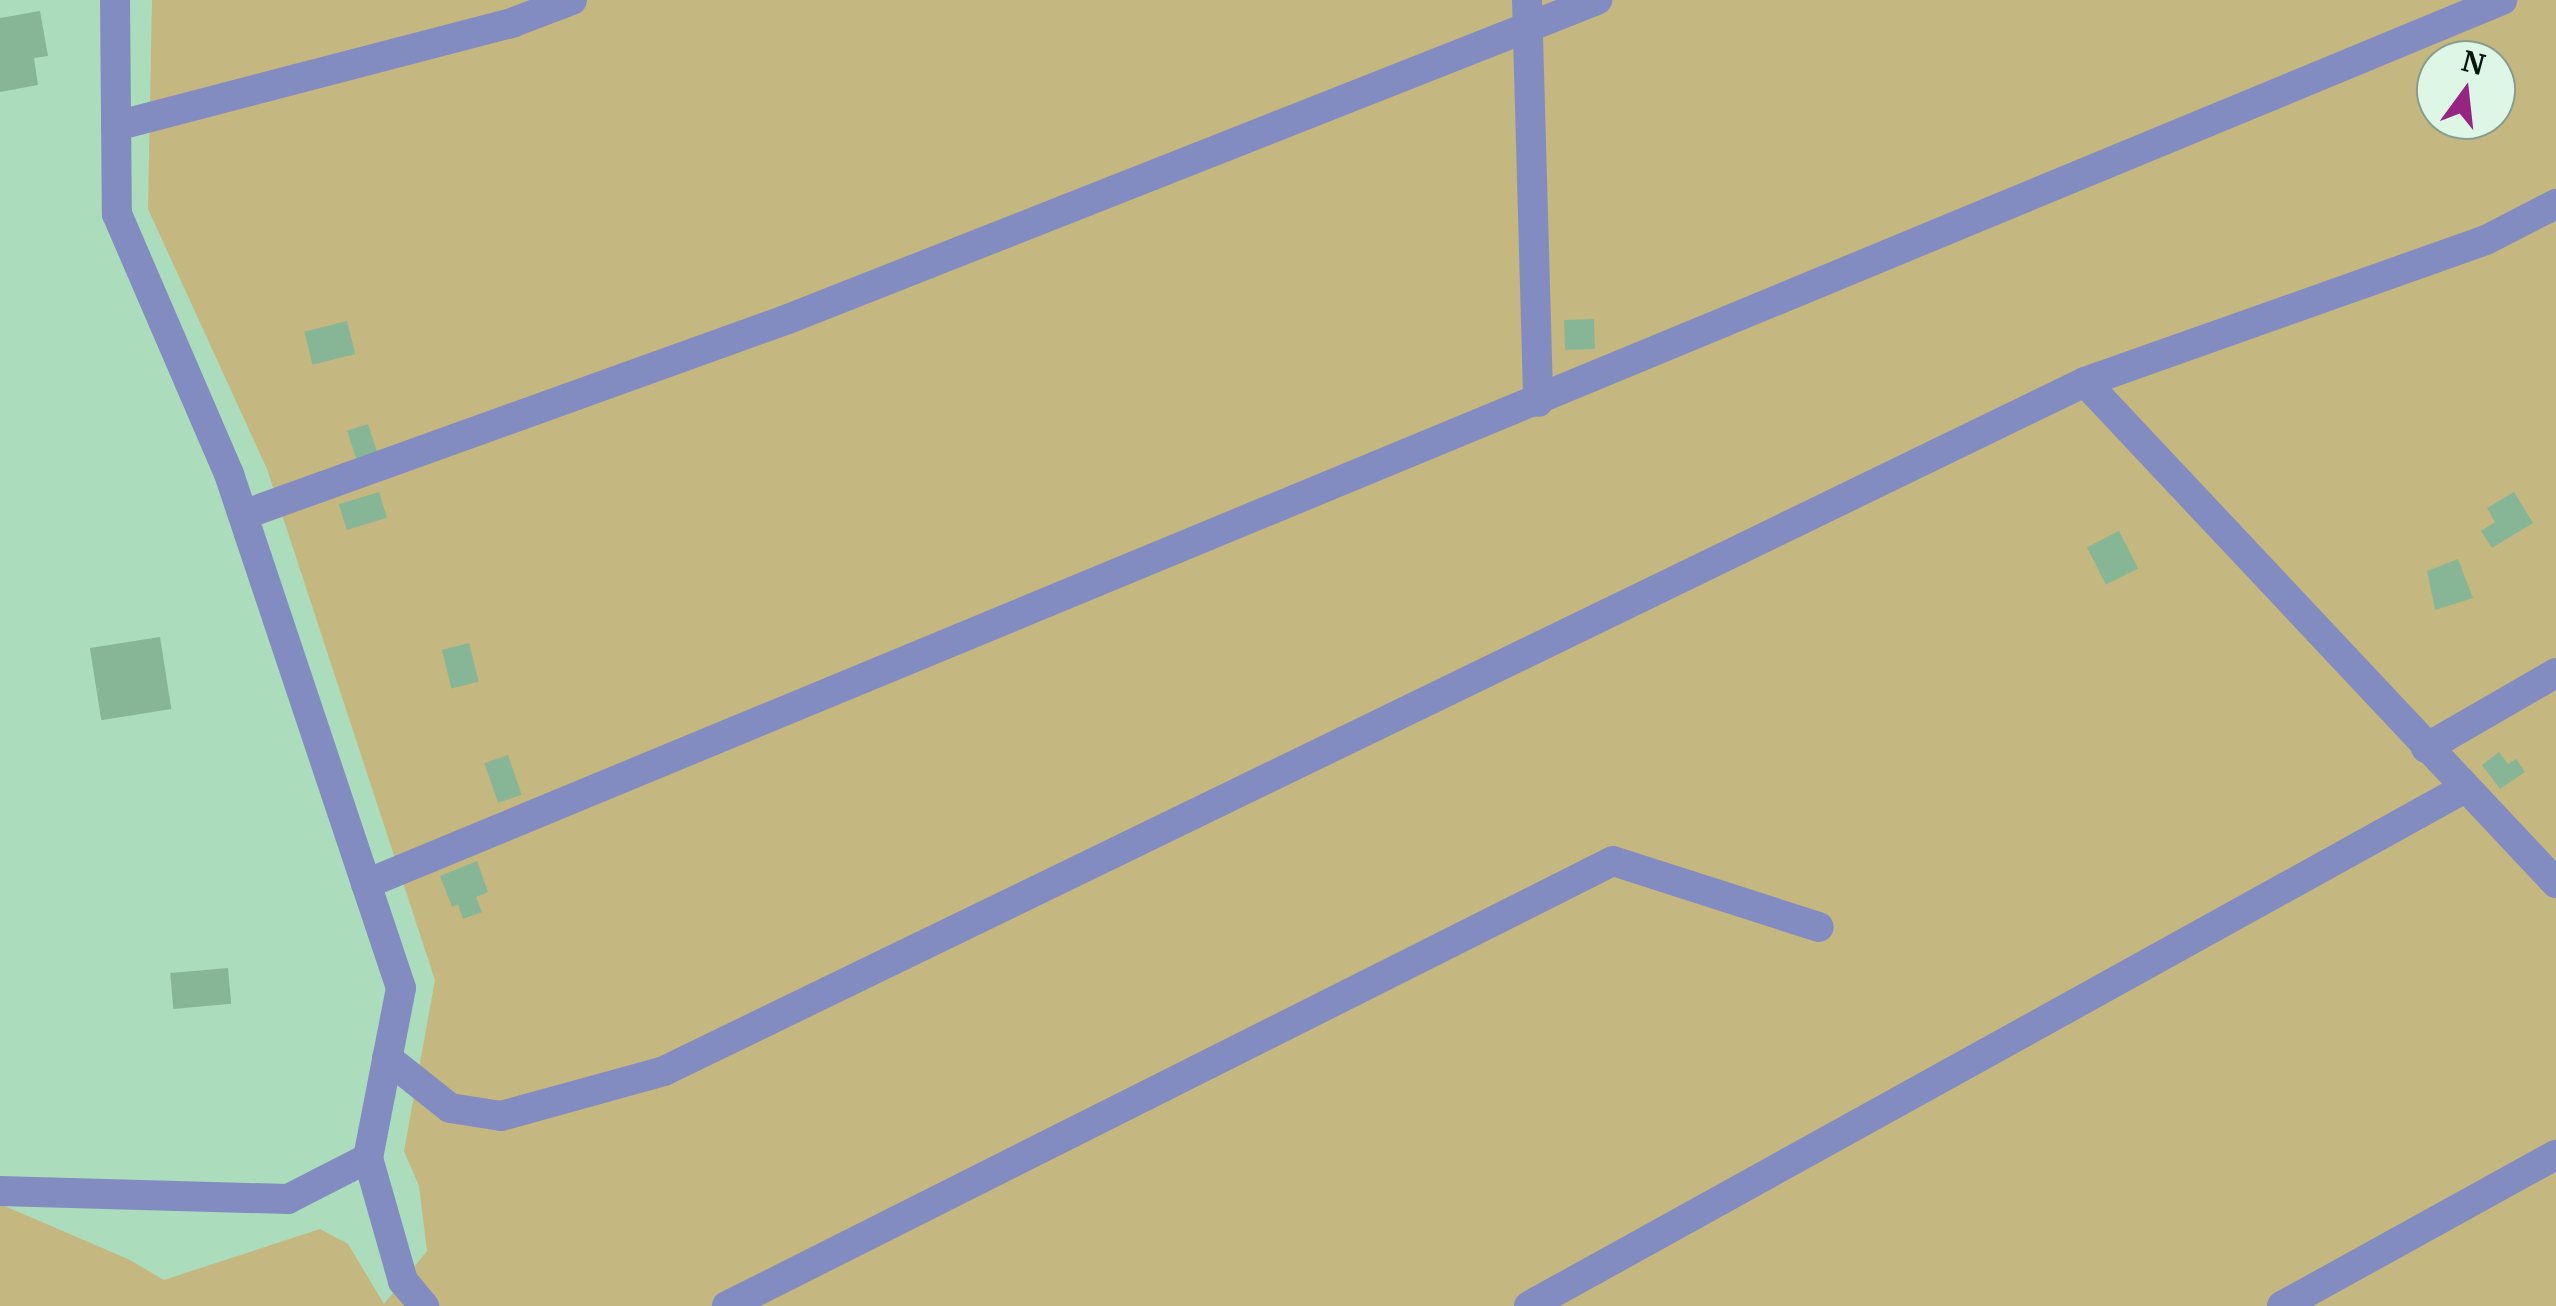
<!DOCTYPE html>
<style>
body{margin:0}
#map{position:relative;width:2556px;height:1306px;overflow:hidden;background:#abdcbc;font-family:Merriweather,serif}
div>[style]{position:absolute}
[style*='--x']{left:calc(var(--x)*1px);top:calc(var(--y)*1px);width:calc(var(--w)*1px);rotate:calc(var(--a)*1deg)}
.green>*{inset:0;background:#c5b780}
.building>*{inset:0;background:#87b697;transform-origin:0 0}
.minor>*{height:30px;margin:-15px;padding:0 15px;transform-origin:15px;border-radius:15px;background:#838cc0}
span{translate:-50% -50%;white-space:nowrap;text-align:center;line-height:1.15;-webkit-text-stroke:8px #def6e5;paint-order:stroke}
.north{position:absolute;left:2416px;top:40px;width:100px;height:100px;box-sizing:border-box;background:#def6e5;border:2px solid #879d8e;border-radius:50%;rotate:15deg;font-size:28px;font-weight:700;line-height:40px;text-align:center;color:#05170c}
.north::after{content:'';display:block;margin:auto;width:35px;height:45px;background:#952482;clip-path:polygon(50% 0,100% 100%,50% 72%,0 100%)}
</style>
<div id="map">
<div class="green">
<i style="clip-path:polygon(evenodd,152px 0,2556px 0,2556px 1306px,0 1306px,0 1204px,128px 1259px,164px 1280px,320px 1229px,348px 1244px,384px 1304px,427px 1251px,419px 1186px,404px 1151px,435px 980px,267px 469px,148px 209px,152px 0,2436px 60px,2496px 60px,2496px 120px,2436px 120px,2436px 60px)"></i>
</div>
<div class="building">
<i style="clip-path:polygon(40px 11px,48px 56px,34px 58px,38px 85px,0 92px,0 18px)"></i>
<i style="left:1594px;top:319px;width:30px;height:30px;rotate:88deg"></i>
<i style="left:347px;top:321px;width:34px;height:44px;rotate:76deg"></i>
<i style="left:368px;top:424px;width:36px;height:22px;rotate:72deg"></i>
<i style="left:379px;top:492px;width:27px;height:42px;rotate:73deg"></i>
<i style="clip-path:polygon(2514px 492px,2533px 523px,2492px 548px,2481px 531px,2495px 522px,2487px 508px)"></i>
<i style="left:2119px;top:531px;width:42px;height:36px;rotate:63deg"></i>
<i style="clip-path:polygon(2458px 559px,2473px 598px,2435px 610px,2427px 571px)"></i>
<i style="left:160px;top:637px;width:73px;height:71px;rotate:81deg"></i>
<i style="left:469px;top:643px;width:40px;height:28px;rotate:76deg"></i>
<i style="clip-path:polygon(2499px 752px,2508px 764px,2516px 759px,2525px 772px,2500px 789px,2482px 765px)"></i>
<i style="left:508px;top:755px;width:42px;height:25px;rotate:71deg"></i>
<i style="clip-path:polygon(477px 861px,488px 892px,476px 897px,482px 912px,463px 919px,458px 905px,452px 907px,440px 876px)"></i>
<i style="left:228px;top:968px;width:36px;height:58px;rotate:85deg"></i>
</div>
<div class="minor">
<i style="--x:115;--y:0;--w:214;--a:89.5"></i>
<i style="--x:117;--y:214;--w:283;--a:66.7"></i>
<i style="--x:229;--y:474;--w:542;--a:71.5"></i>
<i style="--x:401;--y:988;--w:173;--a:101"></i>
<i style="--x:368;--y:1158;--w:128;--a:74.1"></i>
<i style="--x:403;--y:1281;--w:33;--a:50"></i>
<i style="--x:1527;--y:0;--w:402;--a:88.4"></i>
<i style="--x:116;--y:126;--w:411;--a:-14.6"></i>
<i style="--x:514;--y:22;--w:62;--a:-20.8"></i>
<i style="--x:2085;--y:382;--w:688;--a:46.77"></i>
<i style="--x:243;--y:515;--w:579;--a:-19.78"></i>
<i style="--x:788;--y:319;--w:870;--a:-21.52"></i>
<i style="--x:2426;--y:748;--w:150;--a:-30"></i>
<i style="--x:366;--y:884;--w:2312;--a:-22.48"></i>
<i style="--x:387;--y:1058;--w:80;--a:38.4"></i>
<i style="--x:450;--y:1108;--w:52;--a:8.9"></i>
<i style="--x:501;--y:1116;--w:169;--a:-15.4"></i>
<i style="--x:664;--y:1071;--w:1579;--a:-25.87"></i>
<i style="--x:2085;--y:382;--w:425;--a:-19.5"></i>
<i style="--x:2486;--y:240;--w:79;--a:-27.2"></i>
<i style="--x:0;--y:1191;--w:288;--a:1.6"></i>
<i style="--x:288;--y:1199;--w:90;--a:-27.1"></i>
<i style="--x:727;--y:1306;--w:991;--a:-26.67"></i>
<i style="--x:1613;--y:861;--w:216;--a:17.8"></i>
<i style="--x:1529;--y:1306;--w:1070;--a:-28.96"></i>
<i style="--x:2282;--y:1306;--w:313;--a:-28.9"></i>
</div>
<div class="north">N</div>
</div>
